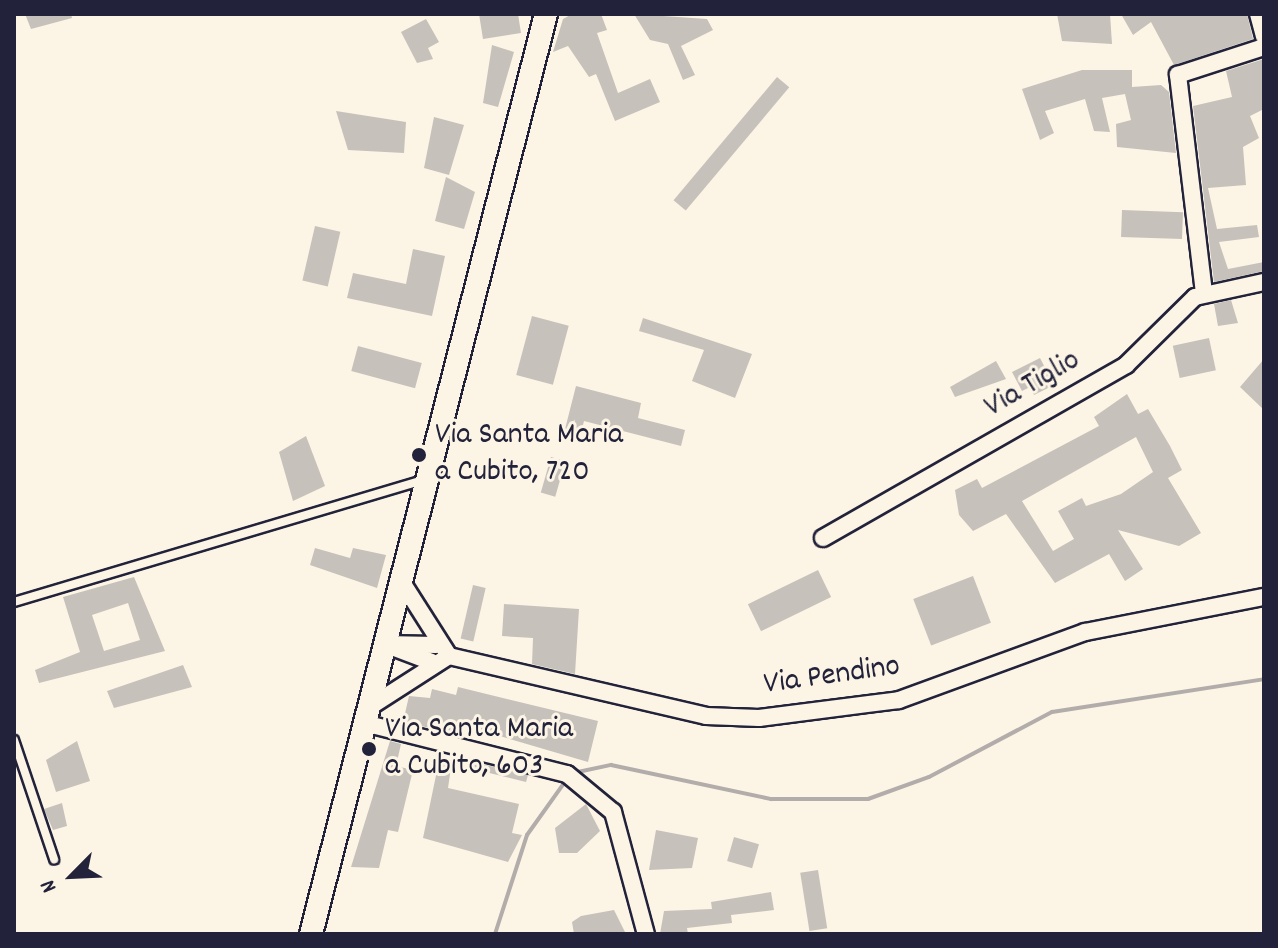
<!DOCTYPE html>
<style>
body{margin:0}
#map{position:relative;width:1278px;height:948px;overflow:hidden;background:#fcf5e5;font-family:Dekko,sans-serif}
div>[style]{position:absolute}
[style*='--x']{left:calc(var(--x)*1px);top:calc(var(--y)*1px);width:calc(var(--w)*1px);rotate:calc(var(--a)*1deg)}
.stream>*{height:4px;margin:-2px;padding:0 2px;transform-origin:2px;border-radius:2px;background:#b2adab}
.building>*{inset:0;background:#c6c1bb;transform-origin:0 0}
.roads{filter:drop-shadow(2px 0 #22223b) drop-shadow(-2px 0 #22223b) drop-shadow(0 2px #22223b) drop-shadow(0 -2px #22223b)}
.lane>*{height:8px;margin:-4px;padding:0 4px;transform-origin:4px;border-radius:4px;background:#fcf5e5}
.street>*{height:16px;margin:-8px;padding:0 8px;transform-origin:8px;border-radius:8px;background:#fcf5e5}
.secondary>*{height:22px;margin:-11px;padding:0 11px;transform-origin:11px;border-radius:11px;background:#fcf5e5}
.dots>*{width:22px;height:22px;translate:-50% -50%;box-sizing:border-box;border:4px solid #fcf5e5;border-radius:50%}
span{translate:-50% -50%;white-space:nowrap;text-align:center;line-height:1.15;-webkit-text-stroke:6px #fcf5e5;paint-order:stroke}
.street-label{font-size:32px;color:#22223b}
.poi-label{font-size:32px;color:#22223b}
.left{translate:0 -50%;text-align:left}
.frame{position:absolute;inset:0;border:16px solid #22223b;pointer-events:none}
.north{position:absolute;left:32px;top:836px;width:80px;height:80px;-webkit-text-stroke:6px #fcf5e5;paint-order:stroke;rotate:246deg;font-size:22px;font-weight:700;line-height:32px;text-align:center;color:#22223b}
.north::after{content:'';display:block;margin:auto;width:28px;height:36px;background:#22223b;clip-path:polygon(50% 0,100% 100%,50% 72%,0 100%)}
</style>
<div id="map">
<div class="stream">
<i style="--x:573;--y:773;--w:39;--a:-12"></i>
<i style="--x:611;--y:765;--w:164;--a:12"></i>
<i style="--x:771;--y:799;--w:97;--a:0"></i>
<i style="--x:868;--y:799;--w:65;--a:-19.8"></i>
<i style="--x:929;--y:777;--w:139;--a:-27.9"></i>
<i style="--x:1052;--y:712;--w:215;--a:-8.8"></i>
<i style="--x:495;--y:934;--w:104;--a:-72.1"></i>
<i style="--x:527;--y:835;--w:69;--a:-54.5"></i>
</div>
<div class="building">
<i style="clip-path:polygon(25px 14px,71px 14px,72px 18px,31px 29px)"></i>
<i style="clip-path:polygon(479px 14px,518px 14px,521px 33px,483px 39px)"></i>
<i style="clip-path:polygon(572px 14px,601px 14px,607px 30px,597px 33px,618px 93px,650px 79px,660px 102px,615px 121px,596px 74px,589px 77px,568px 46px,553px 52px,563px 19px)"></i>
<i style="clip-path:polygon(634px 14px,707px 19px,713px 30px,681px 46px,695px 75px,683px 80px,668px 44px,650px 40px)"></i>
<i style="clip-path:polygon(1057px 14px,1110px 14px,1112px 44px,1062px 41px)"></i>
<i style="clip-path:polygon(1121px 14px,1247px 14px,1253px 39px,1174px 65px,1151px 22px,1133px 35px)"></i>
<i style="clip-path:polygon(426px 19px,439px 42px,428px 48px,433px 59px,417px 63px,401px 32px)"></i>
<i style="clip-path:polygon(492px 45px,514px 52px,498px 107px,483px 103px)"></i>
<i style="clip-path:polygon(1264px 59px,1264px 109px,1250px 116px,1259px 138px,1243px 147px,1246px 185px,1208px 188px,1217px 229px,1257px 225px,1259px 237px,1219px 242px,1228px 269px,1264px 262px,1264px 271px,1214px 282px,1193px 106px,1232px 97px,1226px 71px)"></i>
<i style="clip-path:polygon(1082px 70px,1132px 70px,1132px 87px,1161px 85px,1169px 92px,1176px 153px,1117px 147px,1116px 124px,1131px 120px,1125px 94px,1102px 98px,1110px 132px,1094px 131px,1085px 99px,1045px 111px,1054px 133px,1040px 140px,1022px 89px)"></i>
<i style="left:777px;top:77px;width:16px;height:161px;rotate:40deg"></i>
<i style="clip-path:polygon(336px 111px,406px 122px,404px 153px,348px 150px)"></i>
<i style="clip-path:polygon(434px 117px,464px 125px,449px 175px,424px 168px)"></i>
<i style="clip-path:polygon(446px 177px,475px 192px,464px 229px,435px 221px)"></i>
<i style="left:1122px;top:210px;width:61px;height:27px;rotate:2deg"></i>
<i style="left:315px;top:226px;width:26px;height:56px;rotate:13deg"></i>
<i style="clip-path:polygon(413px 249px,445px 256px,432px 316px,347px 298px,353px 273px,406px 284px)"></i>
<i style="clip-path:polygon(1231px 300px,1238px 323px,1218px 326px,1214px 304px)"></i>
<i style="left:532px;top:316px;width:38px;height:61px;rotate:15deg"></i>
<i style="clip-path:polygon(643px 318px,752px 354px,735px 398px,692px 381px,704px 350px,639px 331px)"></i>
<i style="left:1209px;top:338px;width:33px;height:37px;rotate:78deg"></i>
<i style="left:358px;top:346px;width:66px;height:26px;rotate:15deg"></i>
<i style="clip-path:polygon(1040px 358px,1054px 385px,1034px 395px,1030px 387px,1022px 391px,1012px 372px)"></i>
<i style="clip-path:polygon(1264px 359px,1264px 410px,1240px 387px)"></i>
<i style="clip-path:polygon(996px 361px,1006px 379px,955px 397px,950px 387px)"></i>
<i style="clip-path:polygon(576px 386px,641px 403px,638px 418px,685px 430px,681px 446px,584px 421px,580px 437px,564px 433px)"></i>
<i style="clip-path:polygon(evenodd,1127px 394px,1138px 414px,1148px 409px,1170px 446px,1182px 470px,1168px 478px,1201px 533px,1179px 546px,1118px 530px,1143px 569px,1125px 581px,1109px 554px,1055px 583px,1006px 514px,973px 531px,959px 515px,955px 490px,977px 479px,982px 488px,1099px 426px,1094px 417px,1127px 394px,1136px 437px,1153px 472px,1121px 494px,1086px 506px,1082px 498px,1058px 511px,1074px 539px,1053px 551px,1022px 501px,1136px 437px)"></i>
<i style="clip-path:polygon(306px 436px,325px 486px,293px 501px,279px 452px)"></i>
<i style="left:551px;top:457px;width:15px;height:37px;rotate:16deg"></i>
<i style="clip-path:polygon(315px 548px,350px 558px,353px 548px,386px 555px,377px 588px,310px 565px)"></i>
<i style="left:818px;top:570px;width:30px;height:78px;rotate:64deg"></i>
<i style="left:973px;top:576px;width:50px;height:64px;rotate:69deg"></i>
<i style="clip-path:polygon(evenodd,134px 577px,165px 651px,39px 683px,35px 670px,80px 652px,63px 597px,134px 577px,128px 603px,140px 640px,104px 651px,92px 615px,128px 603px)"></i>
<i style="left:473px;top:585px;width:13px;height:55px;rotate:13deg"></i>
<i style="clip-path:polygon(504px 604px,579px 609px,575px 674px,532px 664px,533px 638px,502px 636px)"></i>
<i style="clip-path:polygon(183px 665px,192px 687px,114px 708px,107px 691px)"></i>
<i style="clip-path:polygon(458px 687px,598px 721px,588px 762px,459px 724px,457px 734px,403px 722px,409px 696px,430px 698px,432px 689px,456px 695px)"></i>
<i style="clip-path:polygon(77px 741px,90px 781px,56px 792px,46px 760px)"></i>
<i style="clip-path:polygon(390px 741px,401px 744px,396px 766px,413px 770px,398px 832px,388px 830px,379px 868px,351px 867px)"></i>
<i style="clip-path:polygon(465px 760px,528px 775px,526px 782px,477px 770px)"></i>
<i style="clip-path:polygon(439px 761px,452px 761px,448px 788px,519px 804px,512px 833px,522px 835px,508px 862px,423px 838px)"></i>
<i style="clip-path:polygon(62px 803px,67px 826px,53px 830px,44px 809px)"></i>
<i style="clip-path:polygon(586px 804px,600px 831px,577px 853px,559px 853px,555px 828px)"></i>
<i style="clip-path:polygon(656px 830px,698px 838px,692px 868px,649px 870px)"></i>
<i style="left:734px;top:837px;width:26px;height:25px;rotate:16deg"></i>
<i style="left:818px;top:870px;width:59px;height:18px;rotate:81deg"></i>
<i style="clip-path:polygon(771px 892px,774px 910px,731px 915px,732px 923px,687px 928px,688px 934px,660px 934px,664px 911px,712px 909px,711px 902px)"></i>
<i style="clip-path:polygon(614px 910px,626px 934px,574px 934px,572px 922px,581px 916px)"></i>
</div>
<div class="roads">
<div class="lane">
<i style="--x:14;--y:602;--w:427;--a:-16.6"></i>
<i style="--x:14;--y:740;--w:126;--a:71.4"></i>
</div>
<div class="street">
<i style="--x:1258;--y:14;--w:23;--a:75"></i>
<i style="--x:1204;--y:293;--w:220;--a:-96.8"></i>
<i style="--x:1178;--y:75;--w:90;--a:-18"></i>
<i style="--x:823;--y:538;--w:349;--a:-29.7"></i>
<i style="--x:1126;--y:365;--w:97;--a:-44.6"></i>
<i style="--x:1195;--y:297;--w:71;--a:-12.3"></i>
<i style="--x:400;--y:579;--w:91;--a:57.5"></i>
<i style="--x:449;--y:656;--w:264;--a:13.1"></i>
<i style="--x:706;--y:716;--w:53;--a:2.2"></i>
<i style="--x:759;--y:718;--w:141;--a:-7.3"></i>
<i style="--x:899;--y:700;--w:198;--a:-20.1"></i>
<i style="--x:1085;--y:632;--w:182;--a:-11.1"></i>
<i style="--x:384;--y:644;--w:52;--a:1.1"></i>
<i style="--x:384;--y:644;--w:51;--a:20.6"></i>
<i style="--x:368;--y:708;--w:96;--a:-32.7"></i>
<i style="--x:364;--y:723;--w:209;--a:14.1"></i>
<i style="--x:567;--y:774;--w:60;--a:39.6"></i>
<i style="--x:613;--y:812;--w:126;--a:74.9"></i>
</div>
<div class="secondary">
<i style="--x:311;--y:934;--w:950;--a:-75.67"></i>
</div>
</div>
<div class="dots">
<i style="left:419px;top:455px;background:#22223b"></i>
<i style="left:369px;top:749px;background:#22223b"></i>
</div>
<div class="street-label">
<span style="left:1033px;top:385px;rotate:-30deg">Via Tiglio</span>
<span style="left:832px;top:677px;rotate:-8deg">Via Pendino</span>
</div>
<div class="poi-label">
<span class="left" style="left:435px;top:455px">Via Santa Maria<br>a Cubito, 720</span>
<span class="left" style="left:385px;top:749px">Via Santa Maria<br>a Cubito, 603</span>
</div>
<div class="frame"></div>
<div class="north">N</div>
</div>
